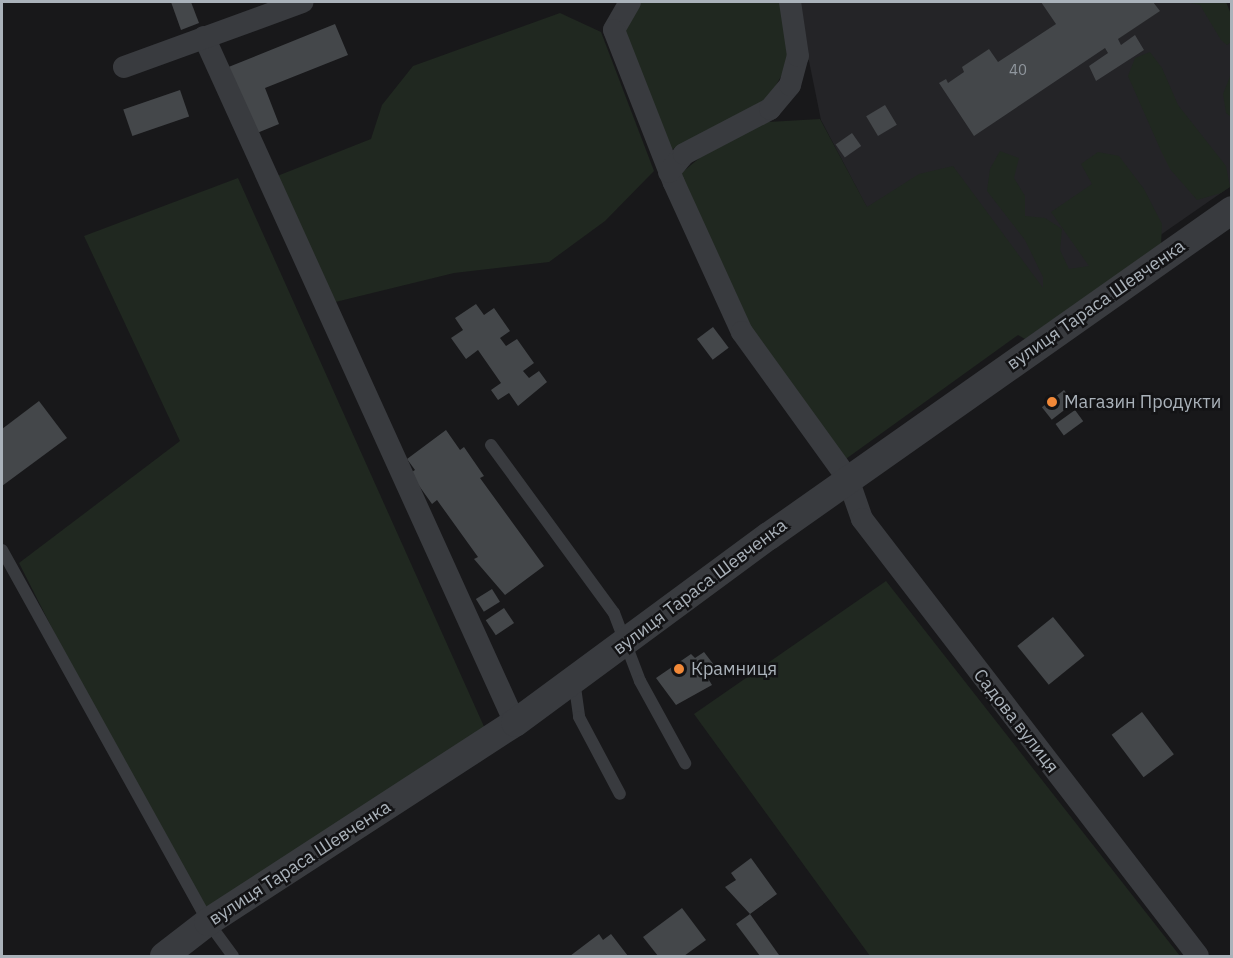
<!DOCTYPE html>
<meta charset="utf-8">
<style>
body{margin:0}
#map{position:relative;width:1233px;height:958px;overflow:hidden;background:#18181a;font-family:"IBM Plex Sans",sans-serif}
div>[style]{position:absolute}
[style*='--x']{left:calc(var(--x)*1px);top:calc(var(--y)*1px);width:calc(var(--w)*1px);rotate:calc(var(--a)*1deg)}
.built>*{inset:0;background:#242427}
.green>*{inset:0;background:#202820}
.building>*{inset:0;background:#44474a;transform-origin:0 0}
.service>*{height:12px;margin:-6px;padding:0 6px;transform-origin:6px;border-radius:6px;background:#393b3f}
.minor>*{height:22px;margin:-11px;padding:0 11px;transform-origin:11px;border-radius:11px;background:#393b3f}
.tertiary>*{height:28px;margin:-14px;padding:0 14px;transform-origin:14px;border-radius:14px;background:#393b3f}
.dots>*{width:16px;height:16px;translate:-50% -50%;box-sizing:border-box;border:3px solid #131315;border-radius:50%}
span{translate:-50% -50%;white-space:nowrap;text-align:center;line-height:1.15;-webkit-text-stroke:5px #131315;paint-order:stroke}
.number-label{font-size:15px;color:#90979e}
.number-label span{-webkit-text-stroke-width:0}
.street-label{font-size:18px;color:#aab2ba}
.poi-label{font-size:18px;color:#aab2ba}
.left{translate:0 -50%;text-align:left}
.frame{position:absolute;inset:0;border:3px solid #aab2ba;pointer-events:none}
</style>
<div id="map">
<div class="built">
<i style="clip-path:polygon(797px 2px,1221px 2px,1231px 32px,1231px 186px,956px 377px,821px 120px)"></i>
</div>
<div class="green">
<i style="clip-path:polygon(637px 2px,783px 2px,788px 64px,767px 101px,669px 151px,618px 17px)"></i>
<i style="clip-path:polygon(1186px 2px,1226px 2px,1231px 14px,1231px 42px,1227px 45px,1221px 40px,1200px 5px)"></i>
<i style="clip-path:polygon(560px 13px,601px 32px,654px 171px,605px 221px,549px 262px,454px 273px,319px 306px,262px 182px,371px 139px,382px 105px,413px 66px)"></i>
<i style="clip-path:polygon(1150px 52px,1162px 68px,1178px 105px,1226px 166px,1230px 187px,1221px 193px,1197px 200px,1170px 169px,1161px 151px,1128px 76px,1135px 58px)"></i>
<i style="clip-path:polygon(1231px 74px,1231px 117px,1226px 113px,1223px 94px)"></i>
<i style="clip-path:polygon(820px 119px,867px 207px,919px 174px,953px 166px,1043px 288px,1043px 277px,1025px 240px,987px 191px,990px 169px,1000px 151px,1019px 158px,1014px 178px,1025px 196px,1025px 216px,1045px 218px,1062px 229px,1060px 250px,1069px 269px,1089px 266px,1051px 212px,1092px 184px,1081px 164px,1098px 152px,1119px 156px,1144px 189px,1162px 224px,1161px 245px,1025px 339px,1018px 335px,843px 461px,750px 332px,679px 175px,720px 141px,768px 122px)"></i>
<i style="clip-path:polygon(238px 178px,486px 731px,203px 926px,19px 563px,180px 441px,84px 236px)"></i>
<i style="clip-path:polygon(886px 581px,1180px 956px,870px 956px,694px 714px)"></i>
</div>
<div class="building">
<i style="clip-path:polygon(171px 2px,191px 2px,199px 23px,181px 30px)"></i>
<i style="clip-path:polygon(1041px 2px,1153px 2px,1160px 11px,1118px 39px,1121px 45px,1135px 35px,1144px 50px,1096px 81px,1089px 66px,1108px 53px,1105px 48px,974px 136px,939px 83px,946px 79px,948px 83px,964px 72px,962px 67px,989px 49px,998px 62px,1056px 24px)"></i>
<i style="clip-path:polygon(335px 24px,348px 55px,265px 88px,279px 124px,252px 135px,226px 68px)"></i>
<i style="left:180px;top:90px;width:28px;height:60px;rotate:71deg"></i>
<i style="left:885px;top:105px;width:23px;height:22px;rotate:59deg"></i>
<i style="left:852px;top:133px;width:16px;height:20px;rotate:55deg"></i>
<i style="clip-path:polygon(476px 304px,484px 315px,494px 308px,510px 331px,500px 338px,506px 346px,517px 339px,534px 363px,523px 371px,529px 378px,539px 371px,547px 382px,518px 406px,509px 393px,498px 400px,491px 390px,501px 383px,478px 350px,466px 359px,451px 338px,463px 330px,455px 318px)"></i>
<i style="left:713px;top:327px;width:26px;height:20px;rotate:53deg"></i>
<i style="left:1064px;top:390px;width:16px;height:28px;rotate:52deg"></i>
<i style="clip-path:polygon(39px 401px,67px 438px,2px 486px,2px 429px)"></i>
<i style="left:1075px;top:410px;width:14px;height:24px;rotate:54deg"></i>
<i style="clip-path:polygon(446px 430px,460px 450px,464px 447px,484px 476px,480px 478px,544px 566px,505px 595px,474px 559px,478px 557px,437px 500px,432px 504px,410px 473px,415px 470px,407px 459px)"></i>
<i style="left:492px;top:589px;width:15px;height:19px;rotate:58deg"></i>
<i style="left:504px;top:608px;width:18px;height:22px;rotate:56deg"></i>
<i style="left:1053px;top:617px;width:50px;height:46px;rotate:51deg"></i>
<i style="clip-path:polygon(704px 652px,714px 665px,704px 672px,712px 685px,676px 705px,656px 678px,691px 654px,695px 658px)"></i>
<i style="left:1142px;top:712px;width:53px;height:38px;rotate:53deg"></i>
<i style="clip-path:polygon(751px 858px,777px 894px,750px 914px,725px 887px,736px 880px,731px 873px)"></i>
<i style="clip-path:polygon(682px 908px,706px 940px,684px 956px,658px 956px,643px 937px)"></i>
<i style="clip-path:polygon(750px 914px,779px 955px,776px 956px,760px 956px,736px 924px)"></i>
<i style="clip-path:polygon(599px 934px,603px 940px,611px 934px,628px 956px,570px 956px)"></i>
</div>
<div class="service">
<i style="--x:491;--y:445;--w:208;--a:53.8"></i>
<i style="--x:614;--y:613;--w:73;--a:69.1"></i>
<i style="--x:640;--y:681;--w:94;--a:61.2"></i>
<i style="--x:2;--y:550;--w:425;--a:61"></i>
<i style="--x:208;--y:922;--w:42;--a:53.7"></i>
<i style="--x:574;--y:680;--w:37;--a:82"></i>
<i style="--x:579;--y:717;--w:87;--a:62"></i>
</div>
<div class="minor">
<i style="--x:630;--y:2;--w:32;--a:120"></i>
<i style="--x:614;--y:30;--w:164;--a:68.6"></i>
<i style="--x:674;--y:183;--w:164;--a:65.5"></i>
<i style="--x:742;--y:332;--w:181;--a:54.2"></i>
<i style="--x:848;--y:479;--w:42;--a:70.7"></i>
<i style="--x:862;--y:519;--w:551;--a:52.44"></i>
<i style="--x:204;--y:37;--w:753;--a:65.61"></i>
<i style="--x:124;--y:67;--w:190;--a:-20"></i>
<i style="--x:669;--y:172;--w:23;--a:-50"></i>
<i style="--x:684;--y:154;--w:97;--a:-27.6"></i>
<i style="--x:770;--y:109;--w:31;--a:-50"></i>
<i style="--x:790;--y:85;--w:30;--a:-75"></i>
<i style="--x:798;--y:56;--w:55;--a:-98.4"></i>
</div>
<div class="tertiary">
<i style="--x:164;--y:956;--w:56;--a:-37.7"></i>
<i style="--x:208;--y:922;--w:366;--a:-33"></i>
<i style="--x:515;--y:723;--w:315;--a:-36.4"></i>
<i style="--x:769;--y:536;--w:566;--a:-35.15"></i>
</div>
<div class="dots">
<i style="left:1052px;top:402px;background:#f28938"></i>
<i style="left:679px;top:669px;background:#f28938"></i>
</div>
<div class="number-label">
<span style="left:1018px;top:70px">40</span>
</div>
<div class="street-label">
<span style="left:1096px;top:305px;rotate:-35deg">вулиця Тараса Шевченка</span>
<span style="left:700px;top:587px;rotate:-37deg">вулиця Тараса Шевченка</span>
<span style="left:1016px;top:721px;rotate:52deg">Садова вулиця</span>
<span style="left:300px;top:863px;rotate:-33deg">вулиця Тараса Шевченка</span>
</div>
<div class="poi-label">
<span class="left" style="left:1064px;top:402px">Магазин Продукти</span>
<span class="left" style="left:691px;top:669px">Крамниця</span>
</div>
<div class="frame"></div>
</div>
